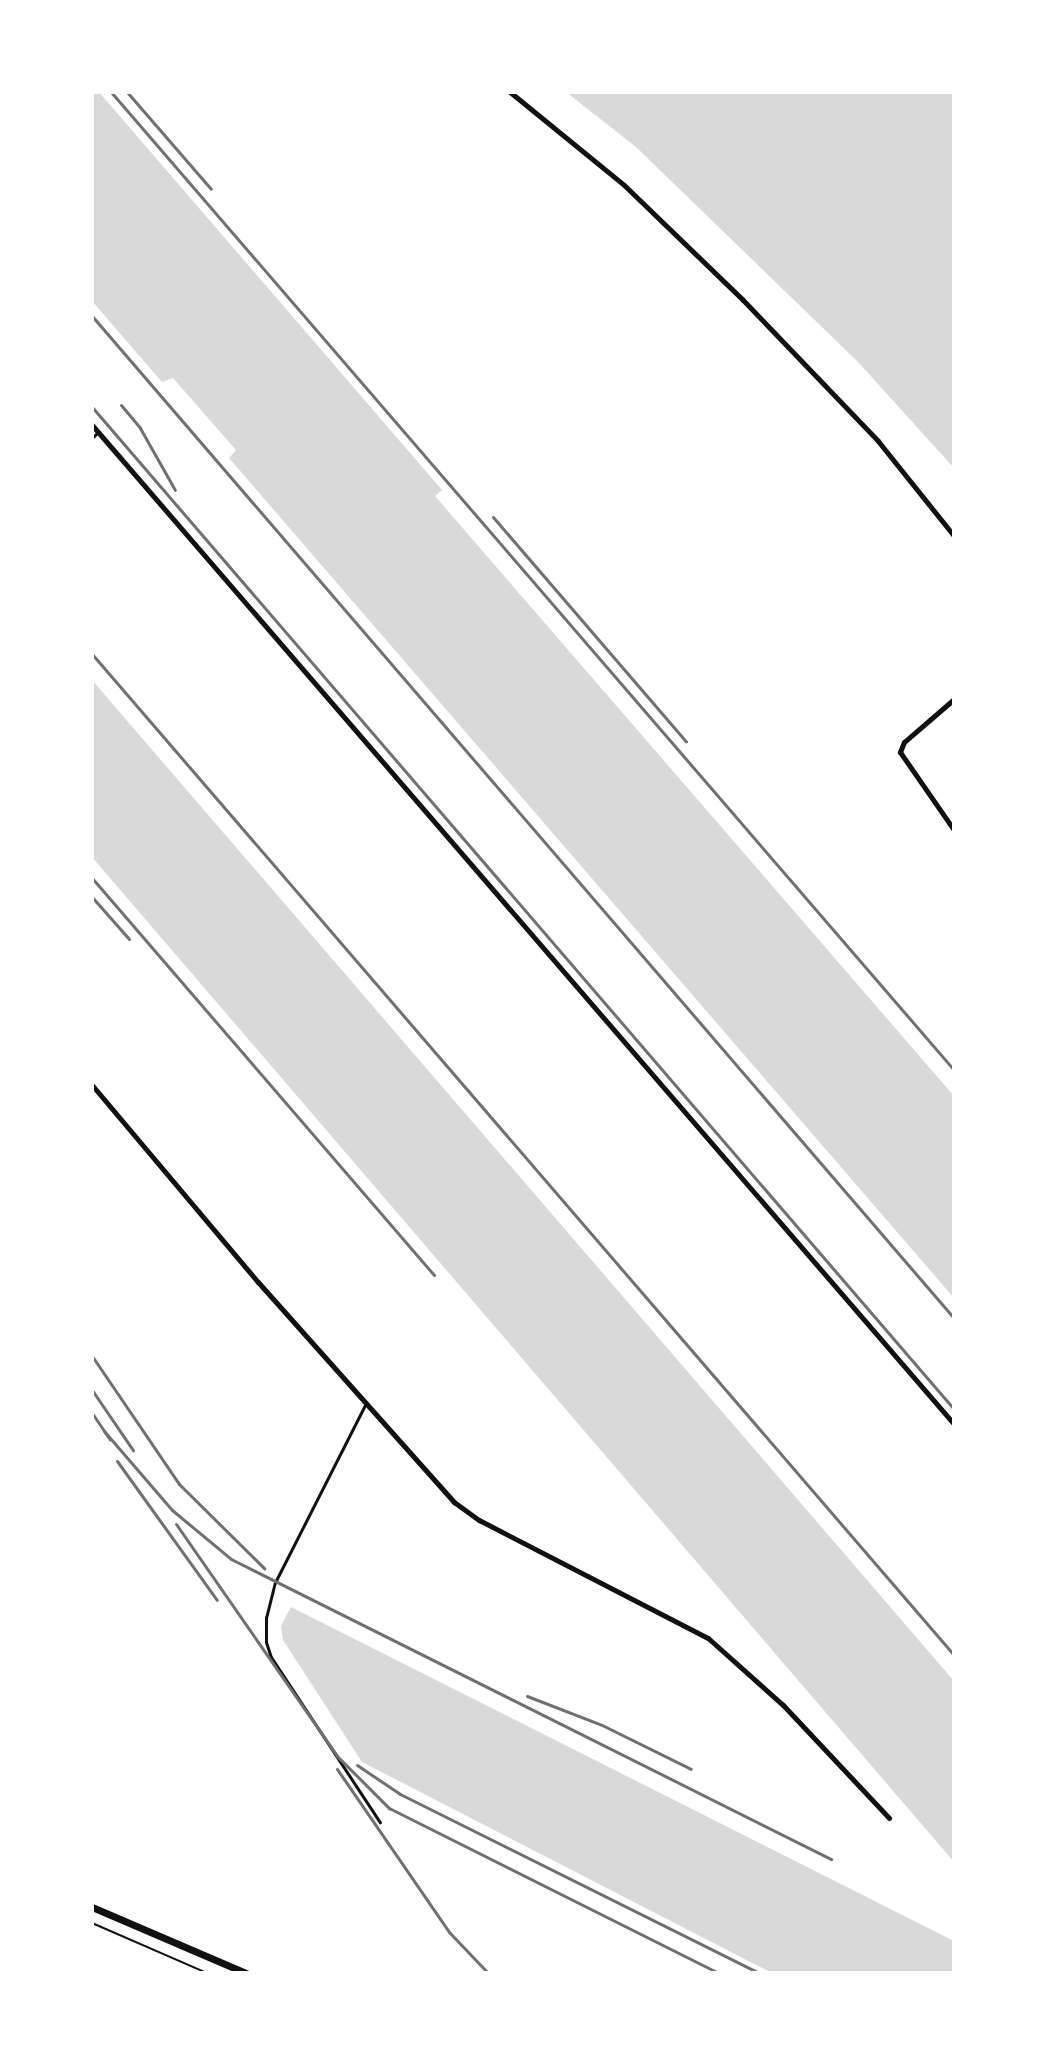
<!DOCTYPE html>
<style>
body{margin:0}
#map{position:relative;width:1046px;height:2065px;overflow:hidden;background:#fff;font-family:"Fira Sans Condensed",sans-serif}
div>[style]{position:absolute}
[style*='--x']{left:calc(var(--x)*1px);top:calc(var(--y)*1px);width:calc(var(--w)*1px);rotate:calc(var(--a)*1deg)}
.water>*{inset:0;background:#d9d9d9}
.path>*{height:2px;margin:-1px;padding:0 1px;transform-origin:1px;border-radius:1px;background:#111}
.service>*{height:3px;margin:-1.5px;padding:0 1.5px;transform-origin:1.5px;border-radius:1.5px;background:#111}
.minor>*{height:5px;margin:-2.5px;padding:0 2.5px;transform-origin:2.5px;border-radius:2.5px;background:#111}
.tertiary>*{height:7px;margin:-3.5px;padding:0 3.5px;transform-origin:3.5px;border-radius:3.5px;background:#111}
.rail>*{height:3px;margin:-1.5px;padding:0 1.5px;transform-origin:1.5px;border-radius:1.5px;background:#707070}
span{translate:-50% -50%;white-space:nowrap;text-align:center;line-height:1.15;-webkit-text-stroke:8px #fff;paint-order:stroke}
.frame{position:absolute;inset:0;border:94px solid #fff;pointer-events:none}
</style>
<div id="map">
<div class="water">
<i style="clip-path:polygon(92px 92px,99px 92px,442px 490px,435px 496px,954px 1096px,954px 1298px,229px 458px,236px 450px,173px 378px,162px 382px,92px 301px)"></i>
<i style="clip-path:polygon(566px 92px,954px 92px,954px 468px,858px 362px,636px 147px)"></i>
<i style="clip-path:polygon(92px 680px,954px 1681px,954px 1862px,92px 857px)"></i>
<i style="clip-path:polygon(291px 1607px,954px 1941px,954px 1973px,772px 1973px,362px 1762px,283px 1640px,281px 1626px)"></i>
</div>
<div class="path">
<i style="--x:92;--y:1923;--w:125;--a:23.5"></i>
</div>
<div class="service">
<i style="--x:92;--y:438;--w:8;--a:-45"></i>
<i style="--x:366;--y:1403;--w:201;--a:116.9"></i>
<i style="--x:275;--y:1582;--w:36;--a:104"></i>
<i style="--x:266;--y:1617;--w:25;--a:90"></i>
<i style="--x:266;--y:1642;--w:16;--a:72"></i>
<i style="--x:271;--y:1657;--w:198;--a:56.6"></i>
</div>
<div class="minor">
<i style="--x:510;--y:92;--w:147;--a:39.2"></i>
<i style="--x:624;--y:185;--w:165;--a:44"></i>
<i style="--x:743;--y:300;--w:195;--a:46.2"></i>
<i style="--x:878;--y:441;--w:122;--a:51.3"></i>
<i style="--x:92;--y:425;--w:1319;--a:49.21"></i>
<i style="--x:954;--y:699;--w:66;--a:139.3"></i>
<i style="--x:904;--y:742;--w:11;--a:112"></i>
<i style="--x:900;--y:752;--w:95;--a:55.3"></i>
<i style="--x:92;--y:1085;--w:258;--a:49.9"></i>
<i style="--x:258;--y:1282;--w:295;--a:48.3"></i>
<i style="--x:454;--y:1502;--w:31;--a:36"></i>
<i style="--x:479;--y:1520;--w:258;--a:27.3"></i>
<i style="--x:708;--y:1638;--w:101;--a:41.8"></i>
<i style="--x:783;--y:1705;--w:155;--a:46.8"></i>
</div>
<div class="tertiary">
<i style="--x:92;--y:1907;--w:168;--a:23.2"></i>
</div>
<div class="rail">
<i style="--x:111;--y:92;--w:1291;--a:49.24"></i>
<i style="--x:127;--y:92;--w:128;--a:49.1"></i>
<i style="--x:92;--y:316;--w:1322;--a:49.3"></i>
<i style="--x:121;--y:405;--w:30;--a:50"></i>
<i style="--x:140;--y:428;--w:71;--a:60.6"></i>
<i style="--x:92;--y:407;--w:1322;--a:49.3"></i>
<i style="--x:493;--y:517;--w:296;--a:49.3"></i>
<i style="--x:92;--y:654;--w:1321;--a:49.27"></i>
<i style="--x:92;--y:878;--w:524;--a:49.26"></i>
<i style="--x:92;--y:897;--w:56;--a:48.6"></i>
<i style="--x:92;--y:1356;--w:155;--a:55.8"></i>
<i style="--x:179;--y:1484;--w:120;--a:44.7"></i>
<i style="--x:92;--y:1390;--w:73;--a:55.7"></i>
<i style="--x:92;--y:1413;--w:32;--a:56"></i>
<i style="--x:104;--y:1431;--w:104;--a:49.3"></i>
<i style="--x:172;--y:1510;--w:77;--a:39.7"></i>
<i style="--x:231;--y:1559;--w:671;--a:26.57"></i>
<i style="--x:117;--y:1461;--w:171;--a:54.3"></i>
<i style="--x:176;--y:1524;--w:282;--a:55.2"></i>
<i style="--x:337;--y:1756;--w:74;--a:45"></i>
<i style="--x:389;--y:1808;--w:368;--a:26.6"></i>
<i style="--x:527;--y:1696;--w:80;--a:21.1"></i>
<i style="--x:602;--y:1725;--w:99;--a:26.3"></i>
<i style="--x:357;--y:1765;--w:52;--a:34"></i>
<i style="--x:400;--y:1794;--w:401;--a:26.5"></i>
<i style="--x:337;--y:1769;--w:198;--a:55.5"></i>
<i style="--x:449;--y:1932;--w:57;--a:46.4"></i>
</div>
<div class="frame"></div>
</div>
